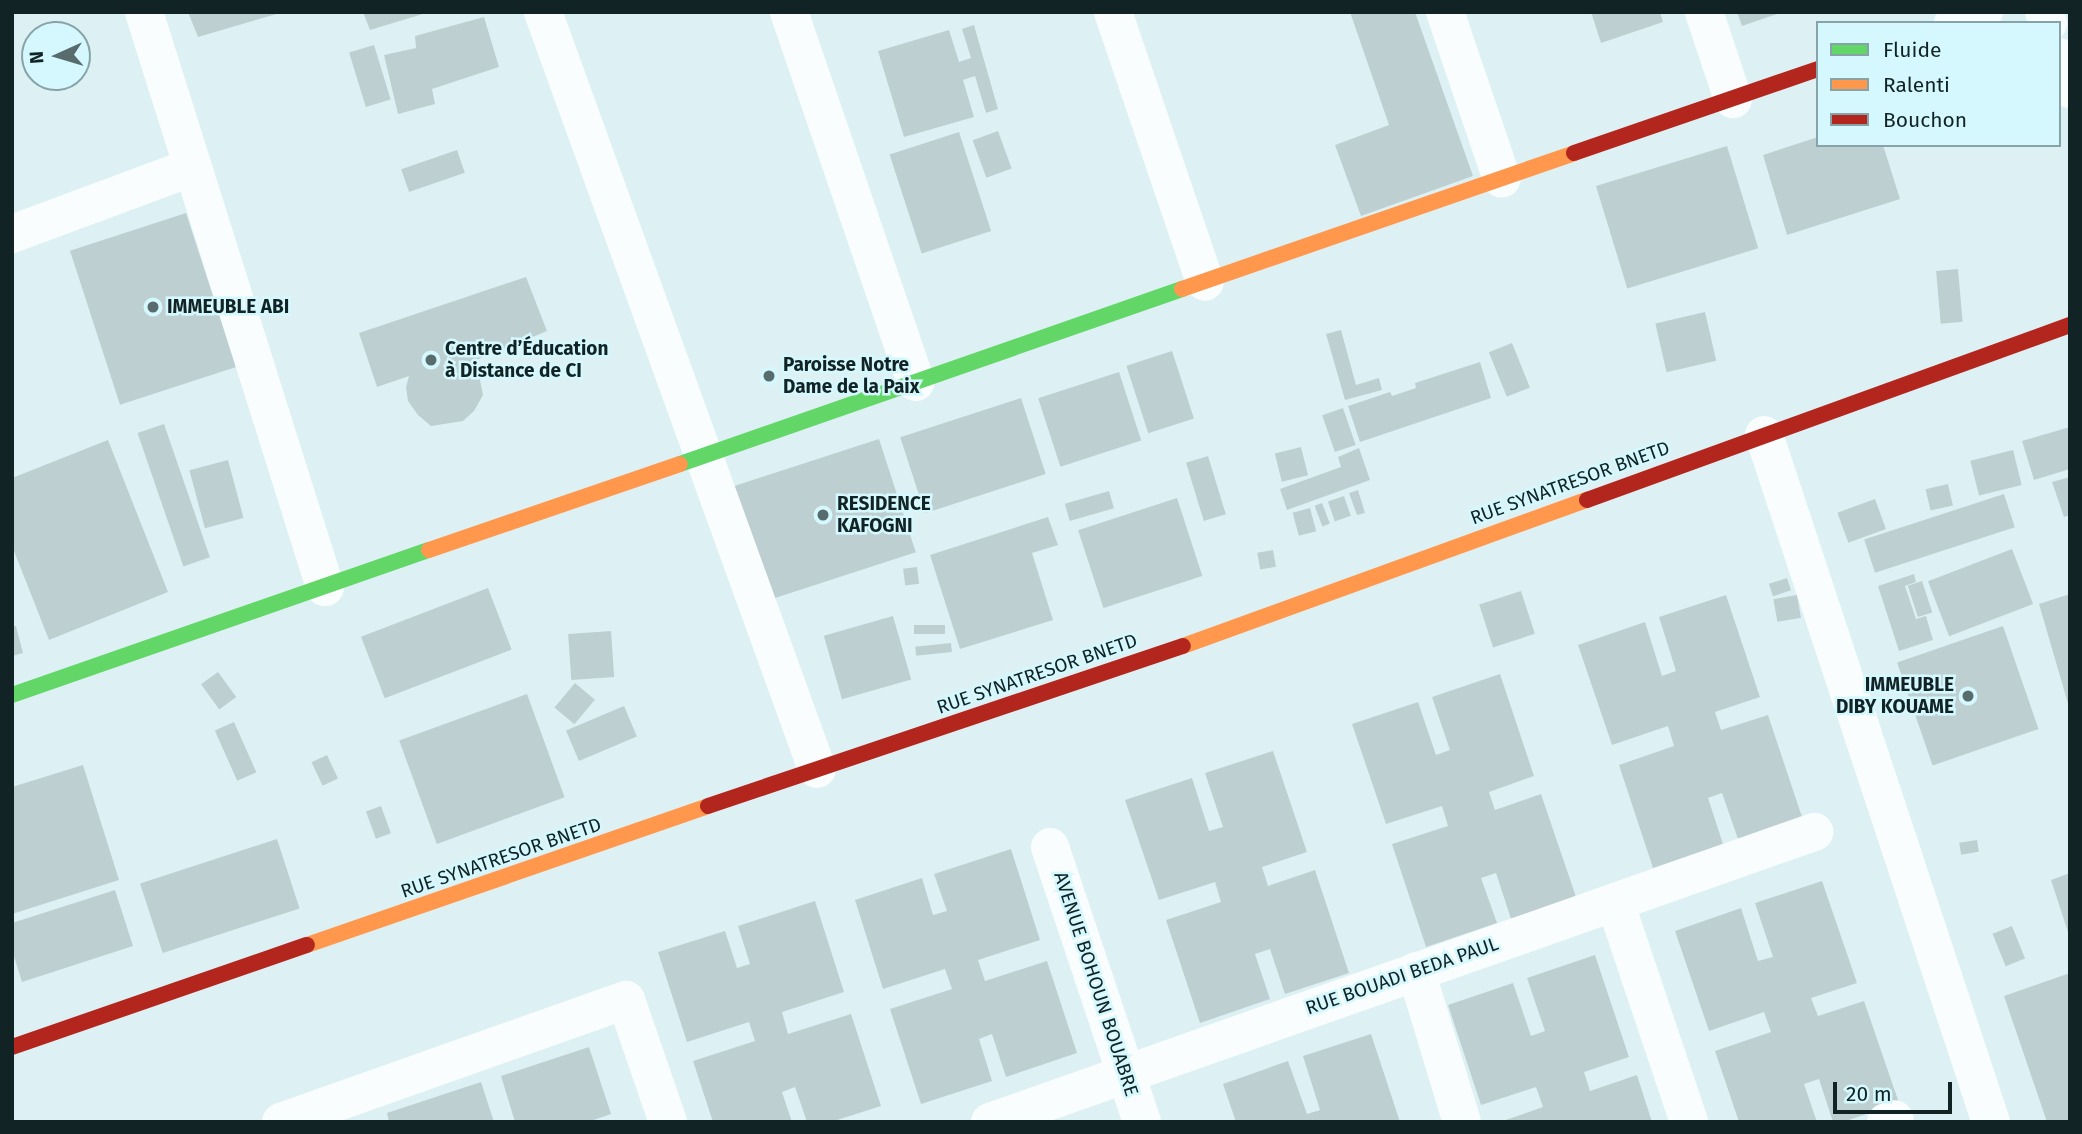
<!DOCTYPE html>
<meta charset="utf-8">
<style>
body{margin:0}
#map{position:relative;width:2082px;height:1134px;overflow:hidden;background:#ddf1f4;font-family:"Fira Sans",sans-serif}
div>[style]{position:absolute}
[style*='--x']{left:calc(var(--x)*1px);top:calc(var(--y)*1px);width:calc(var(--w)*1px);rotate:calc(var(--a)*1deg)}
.building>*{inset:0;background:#becfd1;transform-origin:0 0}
.street>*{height:38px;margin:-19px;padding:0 19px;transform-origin:19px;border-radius:19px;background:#fafdfd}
.fast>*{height:16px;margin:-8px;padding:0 8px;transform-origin:8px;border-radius:8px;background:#63d668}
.slow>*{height:16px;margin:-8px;padding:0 8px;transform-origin:8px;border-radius:8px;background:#ff974d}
.jam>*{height:16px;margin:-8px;padding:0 8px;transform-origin:8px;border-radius:8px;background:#b3261e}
.dots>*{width:19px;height:19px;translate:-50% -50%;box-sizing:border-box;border:4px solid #d4f8fd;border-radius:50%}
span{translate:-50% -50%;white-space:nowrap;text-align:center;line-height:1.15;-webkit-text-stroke:5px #d4f8fd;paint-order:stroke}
.poi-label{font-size:19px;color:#112325;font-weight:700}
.left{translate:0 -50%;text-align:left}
.right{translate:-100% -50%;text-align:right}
.street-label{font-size:19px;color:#112325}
.frame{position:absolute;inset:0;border:14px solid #112325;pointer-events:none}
.legend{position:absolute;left:1816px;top:21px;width:245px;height:126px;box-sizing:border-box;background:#d4f8fd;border:2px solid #86a3a7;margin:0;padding:9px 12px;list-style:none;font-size:21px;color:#112325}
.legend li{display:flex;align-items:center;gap:14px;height:35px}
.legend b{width:35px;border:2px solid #86a3a7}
.north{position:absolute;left:21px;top:21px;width:70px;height:70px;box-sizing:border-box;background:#d4f8fd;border:2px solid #86a3a7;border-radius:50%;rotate:266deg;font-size:19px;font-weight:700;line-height:28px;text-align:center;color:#112325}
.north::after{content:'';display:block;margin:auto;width:24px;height:32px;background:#586b6d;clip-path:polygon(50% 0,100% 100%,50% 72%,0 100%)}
.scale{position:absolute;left:1833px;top:1082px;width:119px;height:32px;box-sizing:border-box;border:4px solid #112325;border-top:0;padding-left:9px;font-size:21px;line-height:24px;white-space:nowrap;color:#112325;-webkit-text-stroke:5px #d4f8fd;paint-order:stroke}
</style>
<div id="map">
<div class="building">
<i style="clip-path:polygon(188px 12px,280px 12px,280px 13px,198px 37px)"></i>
<i style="clip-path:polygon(363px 12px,426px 12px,426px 13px,370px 30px)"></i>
<i style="clip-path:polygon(1350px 12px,1415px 12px,1473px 176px,1361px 216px,1335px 145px,1389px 125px)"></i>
<i style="clip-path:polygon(1591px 12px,1660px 12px,1663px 22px,1601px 43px)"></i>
<i style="clip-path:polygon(1737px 12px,1780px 12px,1780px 13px,1742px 26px)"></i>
<i style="clip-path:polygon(484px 17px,499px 67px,432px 89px,435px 104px,398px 114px,384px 55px,416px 48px,415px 36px)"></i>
<i style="clip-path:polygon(974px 25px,998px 109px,986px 113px,975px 76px,963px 80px,974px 117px,904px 137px,878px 51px,949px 30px,959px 62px,971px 58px,962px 29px)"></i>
<i style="left:374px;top:45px;width:57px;height:26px;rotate:73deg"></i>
<i style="left:998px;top:131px;width:40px;height:27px;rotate:70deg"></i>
<i style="left:959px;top:132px;width:104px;height:73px;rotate:72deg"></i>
<i style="clip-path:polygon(1818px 137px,1818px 145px,1883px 145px,1900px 199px,1787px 235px,1763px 155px)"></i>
<i style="left:1727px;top:146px;width:107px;height:137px;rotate:73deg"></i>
<i style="left:457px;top:150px;width:24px;height:59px;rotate:71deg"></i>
<i style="left:186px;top:213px;width:162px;height:122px;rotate:72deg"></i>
<i style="left:1958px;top:269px;width:53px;height:22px;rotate:85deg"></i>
<i style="clip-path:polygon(526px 277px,547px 331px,476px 360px,483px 395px,474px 411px,463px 421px,431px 426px,418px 415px,408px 401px,406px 387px,409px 376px,377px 387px,359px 333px)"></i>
<i style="left:1705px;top:312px;width:50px;height:51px;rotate:77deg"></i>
<i style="clip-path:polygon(1341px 330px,1356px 385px,1379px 378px,1382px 390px,1345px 400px,1326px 334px)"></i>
<i style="left:1512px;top:343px;width:48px;height:25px;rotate:68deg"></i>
<i style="left:1172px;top:351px;width:71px;height:48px;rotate:72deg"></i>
<i style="clip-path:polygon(1480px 362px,1491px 398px,1360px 442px,1348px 406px,1390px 392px,1392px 396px,1416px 388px,1415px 383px)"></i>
<i style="left:1119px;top:372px;width:72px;height:85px;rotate:72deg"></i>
<i style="left:1021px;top:398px;width:80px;height:127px;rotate:72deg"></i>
<i style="left:1343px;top:408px;width:39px;height:22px;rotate:71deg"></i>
<i style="left:164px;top:424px;width:141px;height:28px;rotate:71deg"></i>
<i style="clip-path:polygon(2070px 427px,2070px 469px,2034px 480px,2022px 441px)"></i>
<i style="left:879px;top:439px;width:119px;height:152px;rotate:72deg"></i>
<i style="clip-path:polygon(108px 440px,168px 592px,49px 640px,12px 546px,12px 478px)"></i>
<i style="left:1301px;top:447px;width:29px;height:27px;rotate:76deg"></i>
<i style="clip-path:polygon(1359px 448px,1370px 480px,1287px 510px,1280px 489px,1341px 467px,1338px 457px)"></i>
<i style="left:2013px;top:450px;width:36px;height:44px;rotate:76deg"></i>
<i style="left:1208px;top:456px;width:61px;height:23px;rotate:73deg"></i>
<i style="left:228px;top:460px;width:60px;height:40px;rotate:75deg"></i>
<i style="clip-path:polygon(2070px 477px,2070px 515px,2064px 517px,2052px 482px)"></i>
<i style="left:1948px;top:484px;width:22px;height:23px;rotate:77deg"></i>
<i style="clip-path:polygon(1358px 490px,1365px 513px,1357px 515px,1349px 493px)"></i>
<i style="left:1109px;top:491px;width:18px;height:46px;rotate:74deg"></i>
<i style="left:2004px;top:494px;width:35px;height:147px;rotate:72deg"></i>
<i style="left:1344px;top:496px;width:21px;height:17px;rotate:71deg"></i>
<i style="left:1177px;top:498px;width:82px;height:104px;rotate:72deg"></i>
<i style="left:1875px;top:499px;width:32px;height:40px;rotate:70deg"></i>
<i style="left:1322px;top:503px;width:22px;height:8px;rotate:69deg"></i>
<i style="left:1310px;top:508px;width:24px;height:18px;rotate:75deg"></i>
<i style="clip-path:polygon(1048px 517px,1058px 545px,1032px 553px,1053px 620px,960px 649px,930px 555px)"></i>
<i style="left:2012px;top:549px;width:59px;height:90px;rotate:69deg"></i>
<i style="left:1273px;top:550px;width:17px;height:16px;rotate:80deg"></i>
<i style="left:917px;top:567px;width:17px;height:14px;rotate:83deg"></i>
<i style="clip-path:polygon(1914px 574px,1916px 582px,1905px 586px,1916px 619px,1926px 616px,1933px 640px,1899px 651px,1878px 586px)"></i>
<i style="left:1787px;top:578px;width:13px;height:19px;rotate:72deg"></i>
<i style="left:1922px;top:581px;width:33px;height:15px;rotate:72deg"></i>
<i style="left:488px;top:588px;width:66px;height:136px;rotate:69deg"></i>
<i style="left:1521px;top:591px;width:45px;height:44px;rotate:72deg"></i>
<i style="clip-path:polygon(2070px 594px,2070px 707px,2069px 707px,2039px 604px)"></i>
<i style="clip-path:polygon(1726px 595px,1760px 697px,1715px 712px,1721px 730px,1768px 715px,1802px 817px,1738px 839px,1722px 793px,1708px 798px,1723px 844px,1653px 868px,1619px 765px,1674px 746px,1668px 726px,1612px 745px,1578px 645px,1645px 622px,1662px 676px,1676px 671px,1659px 617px)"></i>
<i style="left:1797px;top:595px;width:23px;height:24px;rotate:80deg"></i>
<i style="left:893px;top:616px;width:66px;height:72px;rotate:74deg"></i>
<i style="left:945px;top:625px;width:9px;height:31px;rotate:90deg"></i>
<i style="clip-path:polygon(12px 626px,16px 626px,23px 653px,12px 656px)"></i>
<i style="left:2003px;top:626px;width:109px;height:112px;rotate:71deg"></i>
<i style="left:611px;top:631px;width:46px;height:43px;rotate:86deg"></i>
<i style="left:951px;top:643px;width:9px;height:36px;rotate:84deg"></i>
<i style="left:218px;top:672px;width:31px;height:21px;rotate:54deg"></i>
<i style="clip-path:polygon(1500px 674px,1534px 776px,1489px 792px,1495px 810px,1541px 794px,1576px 897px,1511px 919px,1496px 873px,1481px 878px,1497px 923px,1426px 947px,1392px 844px,1448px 826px,1442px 806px,1386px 824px,1352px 724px,1418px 702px,1436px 755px,1450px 750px,1432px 697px)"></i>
<i style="left:575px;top:683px;width:26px;height:32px;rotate:40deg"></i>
<i style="left:527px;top:694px;width:110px;height:136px;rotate:70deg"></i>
<i style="left:624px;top:706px;width:33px;height:63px;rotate:67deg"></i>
<i style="left:234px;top:722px;width:55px;height:21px;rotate:66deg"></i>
<i style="clip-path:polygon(1273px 751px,1307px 852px,1262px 867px,1268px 886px,1315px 870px,1349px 973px,1285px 994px,1270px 949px,1255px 954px,1270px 999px,1200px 1023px,1166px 920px,1221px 902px,1215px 882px,1159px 900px,1125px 800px,1192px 778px,1209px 831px,1223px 827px,1205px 773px)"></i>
<i style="left:327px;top:755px;width:26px;height:17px;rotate:65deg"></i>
<i style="clip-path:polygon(83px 765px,119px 880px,12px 914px,12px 787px)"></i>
<i style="left:381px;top:806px;width:29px;height:16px;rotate:70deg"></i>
<i style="left:277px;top:839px;width:73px;height:144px;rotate:72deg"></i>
<i style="left:1977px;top:840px;width:12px;height:18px;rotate:81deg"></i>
<i style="clip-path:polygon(1011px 849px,1040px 940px,978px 960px,985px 981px,1047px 961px,1077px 1053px,1006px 1077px,992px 1034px,979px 1039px,992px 1081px,921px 1104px,890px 1009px,952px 989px,945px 969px,883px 989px,855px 900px,922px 878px,933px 915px,947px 911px,934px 874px)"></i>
<i style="clip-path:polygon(2070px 873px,2070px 935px,2069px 935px,2051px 880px)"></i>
<i style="clip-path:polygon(1822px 881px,1857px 983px,1811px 998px,1818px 1016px,1864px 1001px,1899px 1103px,1843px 1122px,1833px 1122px,1819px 1079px,1804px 1084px,1817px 1122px,1739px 1122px,1715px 1051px,1771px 1032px,1764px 1012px,1709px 1031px,1675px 931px,1741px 908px,1758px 961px,1773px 957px,1755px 903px)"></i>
<i style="clip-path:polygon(115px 890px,133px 946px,22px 982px,12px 950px,12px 923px)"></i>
<i style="clip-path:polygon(815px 901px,844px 992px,782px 1012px,788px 1034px,851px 1014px,881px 1106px,831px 1122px,807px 1122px,795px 1087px,782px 1092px,792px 1122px,713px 1122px,693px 1061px,755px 1041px,749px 1022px,687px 1042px,658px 952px,725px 931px,737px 968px,750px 964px,738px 926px)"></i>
<i style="left:2012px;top:926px;width:35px;height:21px;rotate:68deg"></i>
<i style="clip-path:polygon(1595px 955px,1629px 1057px,1584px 1072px,1590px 1091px,1637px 1075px,1652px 1122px,1500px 1122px,1543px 1107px,1536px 1087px,1481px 1105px,1448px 1005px,1513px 983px,1531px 1036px,1545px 1031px,1527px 978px)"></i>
<i style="clip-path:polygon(2070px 973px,2070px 1122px,2047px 1122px,2004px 996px)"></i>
<i style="clip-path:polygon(1371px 1034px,1400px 1122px,1236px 1122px,1223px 1084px,1288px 1061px,1307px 1114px,1320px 1110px,1303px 1056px)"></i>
<i style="clip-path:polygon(589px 1047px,611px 1114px,588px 1122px,515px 1122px,501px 1076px)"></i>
<i style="clip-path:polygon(481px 1082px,494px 1122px,389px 1122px,387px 1113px)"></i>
</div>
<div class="street">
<i style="--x:144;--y:12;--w:603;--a:72.53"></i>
<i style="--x:543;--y:12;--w:805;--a:70.1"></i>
<i style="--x:789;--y:12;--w:391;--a:71.1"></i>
<i style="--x:1113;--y:12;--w:285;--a:71.2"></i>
<i style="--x:1445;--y:12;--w:176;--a:71.2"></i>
<i style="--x:1704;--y:12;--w:92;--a:71.6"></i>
<i style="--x:2044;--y:12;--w:12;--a:70"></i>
<i style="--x:1953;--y:23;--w:33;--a:-20"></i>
<i style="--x:2059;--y:57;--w:34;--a:71"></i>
<i style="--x:12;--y:234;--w:192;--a:-20.4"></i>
<i style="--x:1764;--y:435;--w:724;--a:71.72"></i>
<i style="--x:1050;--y:847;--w:290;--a:71.5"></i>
<i style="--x:1615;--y:902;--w:232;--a:71.4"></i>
<i style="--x:1416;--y:971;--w:158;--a:73.1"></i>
<i style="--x:281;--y:1122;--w:366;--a:-19.5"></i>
<i style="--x:626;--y:1000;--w:129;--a:71"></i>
<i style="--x:990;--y:1122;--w:874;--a:-19.39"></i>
<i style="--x:1886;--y:1122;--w:9;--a:-18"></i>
</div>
<div class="fast">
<i style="--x:680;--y:464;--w:532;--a:-19.22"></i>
<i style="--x:12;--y:695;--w:441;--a:-19.2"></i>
</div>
<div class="slow">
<i style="--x:1182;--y:289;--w:415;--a:-19.1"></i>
<i style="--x:429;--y:550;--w:265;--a:-18.9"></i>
<i style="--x:1183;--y:646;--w:430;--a:-19.9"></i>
<i style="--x:307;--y:945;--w:424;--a:-19.1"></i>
</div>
<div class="jam">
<i style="--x:1574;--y:153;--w:258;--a:-19"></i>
<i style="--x:1587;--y:500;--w:514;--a:-19.92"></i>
<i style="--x:708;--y:806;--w:501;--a:-18.62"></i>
<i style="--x:12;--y:1047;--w:312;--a:-19.1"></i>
</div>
<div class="dots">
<i style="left:153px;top:307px;background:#586b6d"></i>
<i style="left:431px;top:360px;background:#586b6d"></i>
<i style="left:769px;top:376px;background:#586b6d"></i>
<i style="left:823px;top:515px;background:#586b6d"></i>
<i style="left:1968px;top:696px;background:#586b6d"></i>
</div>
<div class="poi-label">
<span class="left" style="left:167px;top:307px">IMMEUBLE ABI</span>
<span class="left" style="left:445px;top:360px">Centre d’Éducation<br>à Distance de CI</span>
<span class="left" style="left:783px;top:376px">Paroisse Notre<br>Dame de la Paix</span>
<span class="left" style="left:837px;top:515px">RESIDENCE<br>KAFOGNI</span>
<span class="right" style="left:1954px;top:696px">IMMEUBLE<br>DIBY KOUAME</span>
</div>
<div class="street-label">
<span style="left:1570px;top:483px;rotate:-20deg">RUE SYNATRESOR BNETD</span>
<span style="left:1037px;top:674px;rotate:-19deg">RUE SYNATRESOR BNETD</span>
<span style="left:501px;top:858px;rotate:-19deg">RUE SYNATRESOR BNETD</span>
<span style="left:1402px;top:976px;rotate:-19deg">RUE BOUADI BEDA PAUL</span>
<span style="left:1096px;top:984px;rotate:72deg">AVENUE BOHOUN BOUABRE</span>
</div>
<div class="frame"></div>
<ul class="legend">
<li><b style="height:9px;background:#63d668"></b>Fluide</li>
<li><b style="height:9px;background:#ff974d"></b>Ralenti</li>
<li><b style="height:9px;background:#b3261e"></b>Bouchon</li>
</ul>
<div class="north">N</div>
<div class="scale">20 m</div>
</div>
